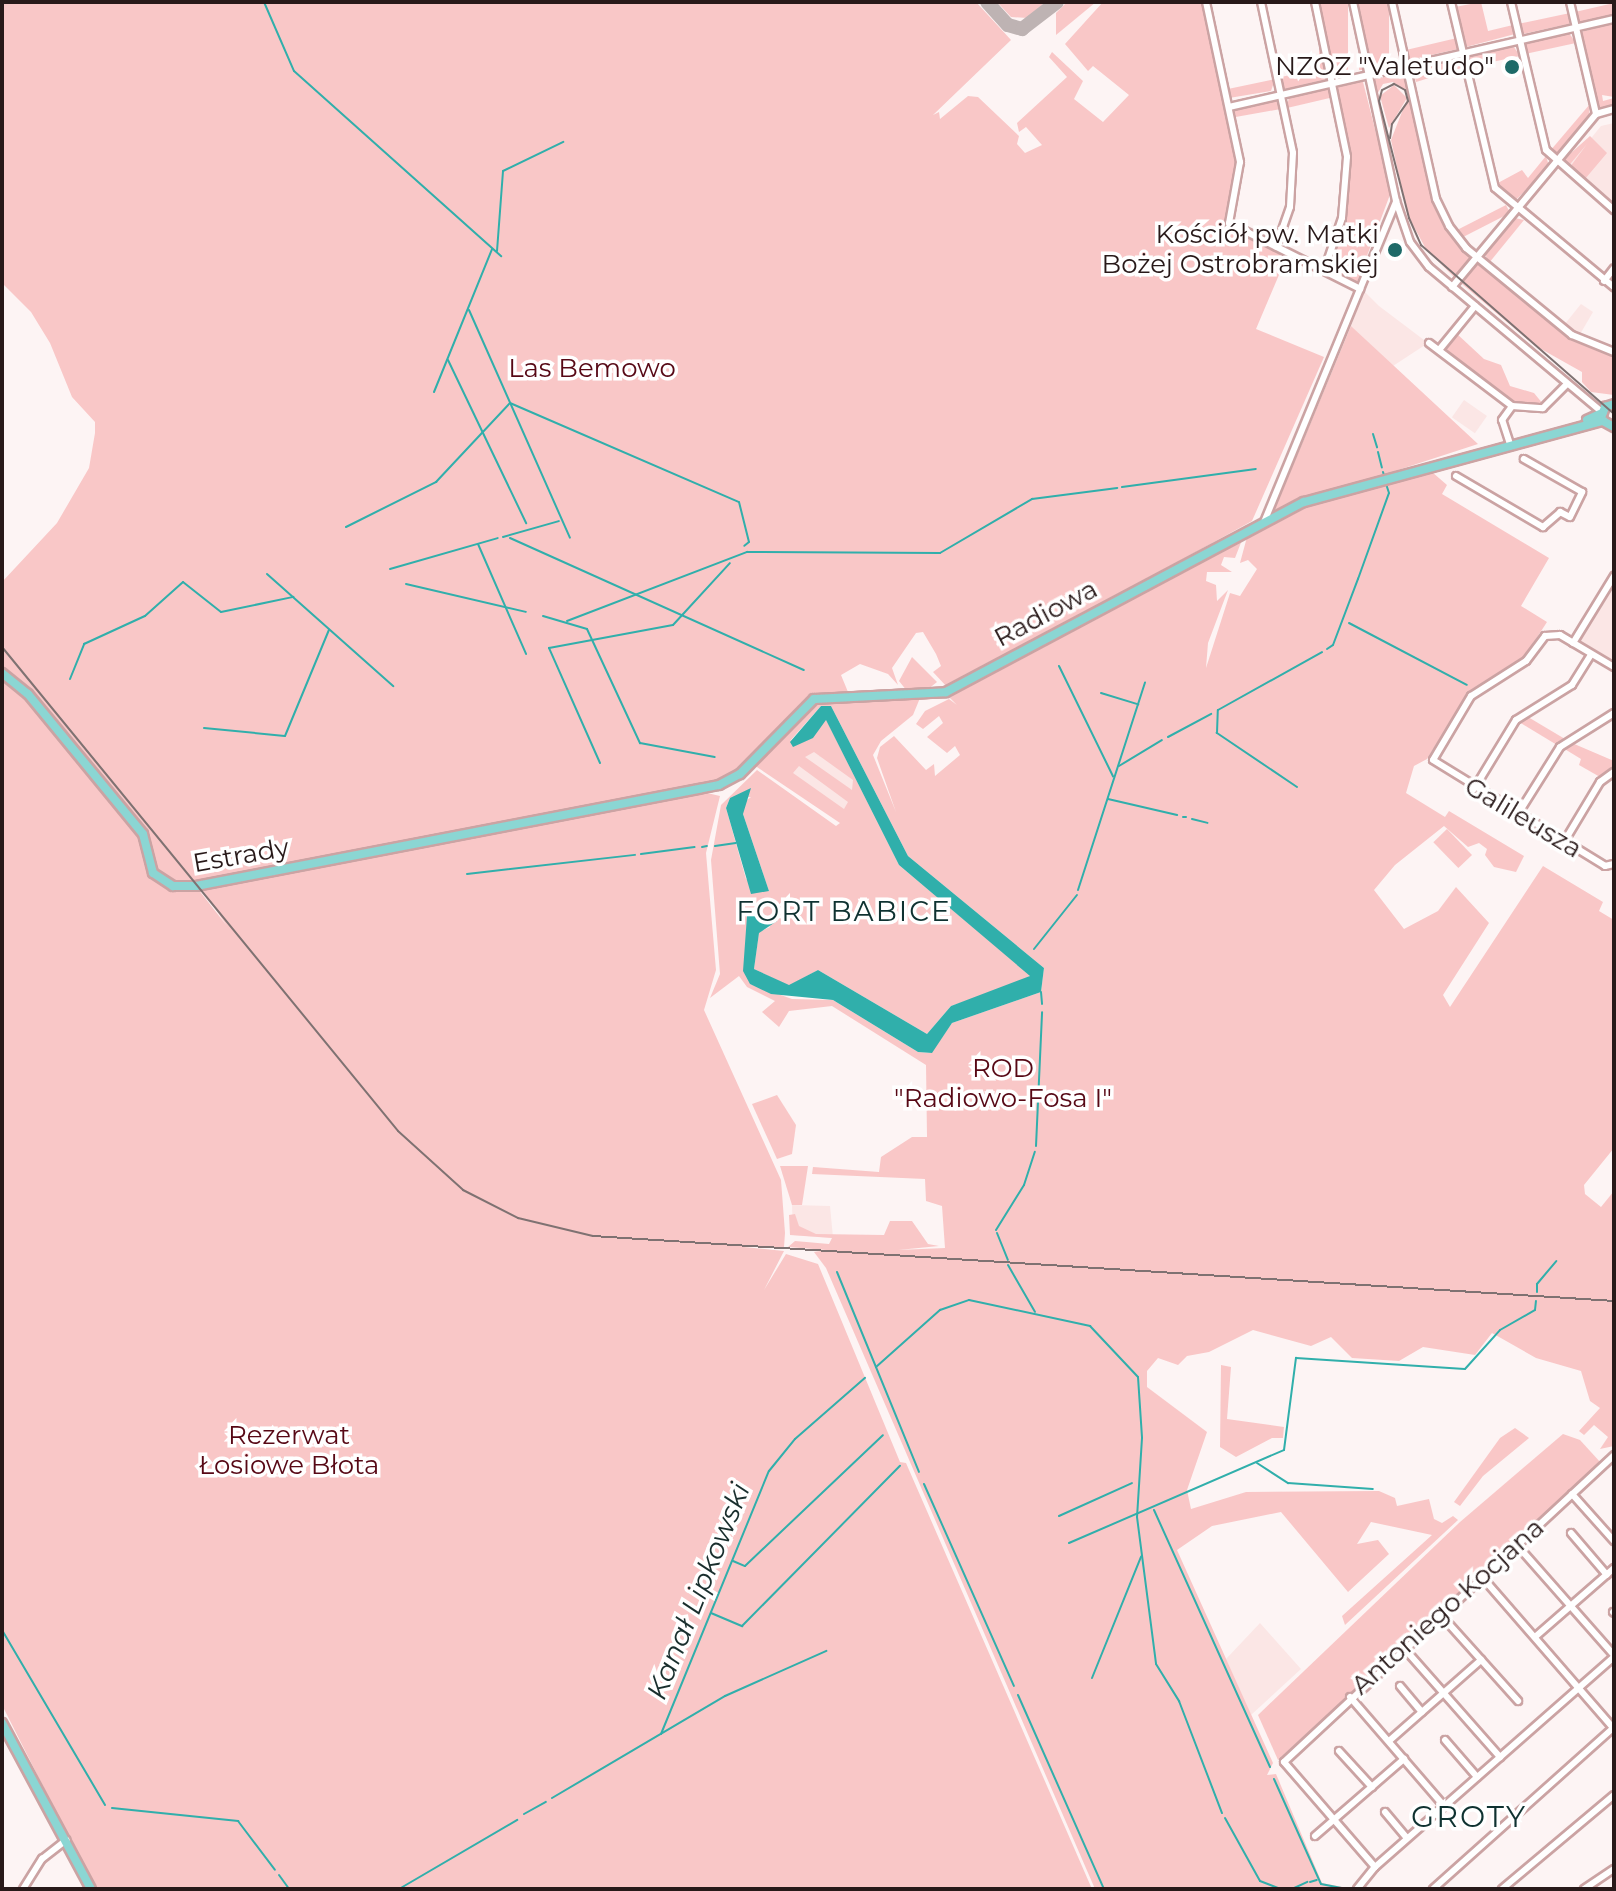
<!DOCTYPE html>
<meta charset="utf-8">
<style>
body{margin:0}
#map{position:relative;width:1616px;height:1891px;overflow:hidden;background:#fdf4f4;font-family:Montserrat,sans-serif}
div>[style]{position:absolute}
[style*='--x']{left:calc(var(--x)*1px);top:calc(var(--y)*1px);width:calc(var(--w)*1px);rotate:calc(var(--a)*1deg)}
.built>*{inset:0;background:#fbe6e5;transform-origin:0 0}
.green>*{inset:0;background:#f9c7c7;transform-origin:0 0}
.water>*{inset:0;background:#30afab}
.stream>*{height:2px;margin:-1px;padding:0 1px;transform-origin:1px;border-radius:1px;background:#30afab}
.taxiway>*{height:14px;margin:-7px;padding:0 7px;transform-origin:7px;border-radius:7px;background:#beb3b3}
.roads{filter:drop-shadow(2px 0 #cba3a3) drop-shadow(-2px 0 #cba3a3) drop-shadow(0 2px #cba3a3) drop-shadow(0 -2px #cba3a3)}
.minor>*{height:6px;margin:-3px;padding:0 3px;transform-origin:3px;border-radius:3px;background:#fff}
.major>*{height:8px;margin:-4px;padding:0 4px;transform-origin:4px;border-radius:4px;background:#8bd6d3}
.tram>*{height:2px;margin:-1px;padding:0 1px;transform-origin:1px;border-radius:1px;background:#7f7272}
.rail>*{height:2px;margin:-1px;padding:0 1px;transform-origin:1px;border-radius:1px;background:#7f7272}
.dots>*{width:22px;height:22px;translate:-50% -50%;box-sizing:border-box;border:4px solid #fff;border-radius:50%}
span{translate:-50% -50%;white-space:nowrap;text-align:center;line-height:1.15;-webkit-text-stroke:7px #fff;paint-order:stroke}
.poi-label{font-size:26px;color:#281919}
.right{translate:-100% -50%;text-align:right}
.park-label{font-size:26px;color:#570815}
.street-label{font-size:26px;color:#281919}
.neighbourhood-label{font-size:28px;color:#0f3231;letter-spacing:2px}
.water-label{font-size:28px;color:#192e2d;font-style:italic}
.quarter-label{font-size:30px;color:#0f3231;letter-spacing:2px}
.frame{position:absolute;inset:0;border:4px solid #281919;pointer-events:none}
</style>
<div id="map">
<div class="built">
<i style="clip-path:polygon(1614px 123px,1614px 207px,1567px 168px,1601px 126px)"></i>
<i style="clip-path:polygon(1364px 291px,1379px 306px,1428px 343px,1393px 366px,1351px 326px)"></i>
<i style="clip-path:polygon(1581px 304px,1593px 312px,1579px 336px,1564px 325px)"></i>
<i style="left:1464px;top:400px;width:28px;height:21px;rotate:35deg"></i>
<i style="clip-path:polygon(1614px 587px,1614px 661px,1580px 641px)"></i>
<i style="clip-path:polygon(825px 730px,833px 735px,856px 779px,852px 816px,781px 777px)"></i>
<i style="clip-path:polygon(792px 1205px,830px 1206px,833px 1238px,793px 1235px)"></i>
<i style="clip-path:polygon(1260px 1623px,1301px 1669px,1251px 1715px,1226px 1659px)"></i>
</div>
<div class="green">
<i style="clip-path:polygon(2px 2px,976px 2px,1011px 40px,933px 115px,939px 112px,940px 119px,968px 96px,978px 97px,1019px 136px,1017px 144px,1025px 153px,1042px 145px,1026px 127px,1019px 132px,1017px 123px,1067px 77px,1049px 57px,1052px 52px,1083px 81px,1074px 99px,1103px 122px,1129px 95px,1093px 66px,1088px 71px,1065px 44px,1103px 2px,1203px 2px,1239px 166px,1227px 224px,1287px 256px,1256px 329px,1324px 357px,1252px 521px,956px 684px,947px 687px,933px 672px,941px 666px,936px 654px,923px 632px,916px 633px,892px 668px,898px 685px,888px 674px,860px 664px,841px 675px,848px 692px,816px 693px,804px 700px,742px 769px,726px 778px,693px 789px,622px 802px,617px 799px,191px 883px,174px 883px,154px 868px,148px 844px,21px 683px,2px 668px,2px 582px,57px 523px,89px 468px,95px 433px,95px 422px,72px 397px,50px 343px,31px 312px,2px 283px)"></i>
<i style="clip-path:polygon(997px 2px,1045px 2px,1028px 18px,1011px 17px)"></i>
<i style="clip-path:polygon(1067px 2px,1096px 2px,1056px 35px,1056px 13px)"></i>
<i style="left:1319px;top:2px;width:29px;height:78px"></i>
<i style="left:1359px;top:2px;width:30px;height:68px"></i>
<i style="clip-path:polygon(1481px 2px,1488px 31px,1513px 25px,1515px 34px,1466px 47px,1455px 7px)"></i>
<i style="clip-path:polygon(1614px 3px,1614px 15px,1580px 23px,1577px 19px,1575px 12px)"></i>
<i style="clip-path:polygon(1570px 13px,1569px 24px,1523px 34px,1520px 31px,1518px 24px)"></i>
<i style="clip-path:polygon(1614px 23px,1614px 97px,1602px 95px,1603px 101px,1614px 98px,1614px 103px,1599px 110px,1581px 32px)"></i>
<i style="clip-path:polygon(1569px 33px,1576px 43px,1525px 54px,1526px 43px)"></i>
<i style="clip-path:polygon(1457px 38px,1458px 49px,1409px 60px,1407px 56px,1406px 50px)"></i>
<i style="clip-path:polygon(1514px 47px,1520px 56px,1469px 67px,1468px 55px)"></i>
<i style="left:1460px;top:58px;width:10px;height:49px;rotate:73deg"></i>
<i style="clip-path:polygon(1328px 67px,1328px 79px,1285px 89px,1282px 84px,1281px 77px)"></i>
<i style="clip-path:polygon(1403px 71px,1407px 74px,1435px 200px,1472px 256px,1456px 279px,1426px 249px,1408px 216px,1391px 140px,1409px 94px,1393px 82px,1383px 84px,1376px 96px,1374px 77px)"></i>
<i style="clip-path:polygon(1362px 78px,1391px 192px,1356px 285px,1330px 273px,1330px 263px,1344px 219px,1351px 159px,1337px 88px)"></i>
<i style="clip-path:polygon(1275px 79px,1271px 91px,1229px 98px,1228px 89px)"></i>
<i style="clip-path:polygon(1394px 85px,1407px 98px,1389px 128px,1380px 96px)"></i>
<i style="clip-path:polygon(1332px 87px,1334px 97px,1287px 108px,1289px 96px)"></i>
<i style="left:1280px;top:98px;width:11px;height:47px;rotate:80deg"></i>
<i style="clip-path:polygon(1590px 104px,1589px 117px,1555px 156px,1550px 151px)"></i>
<i style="clip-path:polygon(1590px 136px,1607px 153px,1585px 179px,1570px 167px,1587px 144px,1567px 168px,1562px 161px)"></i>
<i style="clip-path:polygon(1546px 156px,1549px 166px,1513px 203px,1496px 184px,1522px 170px,1528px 178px)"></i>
<i style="left:1506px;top:205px;width:9px;height:56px;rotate:63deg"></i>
<i style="clip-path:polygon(1515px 218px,1524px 220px,1489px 263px,1485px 254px)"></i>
<i style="clip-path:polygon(1477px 264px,1572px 338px,1614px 355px,1614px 395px,1591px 392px,1582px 382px,1582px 372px,1534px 345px,1461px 283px)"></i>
<i style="clip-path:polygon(1351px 326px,1478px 444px,1272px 511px,1299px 451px)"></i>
<i style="clip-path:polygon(1456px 333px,1484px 359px,1501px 365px,1510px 386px,1534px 393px,1543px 404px,1514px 404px,1446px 352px,1444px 346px)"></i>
<i style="clip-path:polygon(evenodd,1432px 472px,1447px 485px,1442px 494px,1549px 558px,1521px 606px,1547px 622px,1523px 659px,1468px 693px,1427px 759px,1414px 766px,1406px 793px,1445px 817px,1449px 811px,1524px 856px,1516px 872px,1494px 867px,1485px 855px,1487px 849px,1479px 843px,1468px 847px,1444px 826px,1395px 865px,1374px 890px,1404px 929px,1438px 911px,1456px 887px,1489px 923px,1443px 995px,1450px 1007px,1543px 866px,1603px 902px,1599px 911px,1614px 920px,1614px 1148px,1584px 1185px,1585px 1194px,1601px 1207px,1614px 1191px,1614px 1446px,1600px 1449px,1608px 1437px,1594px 1425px,1584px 1435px,1579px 1431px,1600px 1408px,1590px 1401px,1581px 1371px,1536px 1358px,1492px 1333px,1475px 1355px,1423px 1347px,1399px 1361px,1352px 1358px,1331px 1337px,1311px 1346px,1253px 1330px,1209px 1352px,1187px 1356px,1178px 1365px,1158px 1358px,1147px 1371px,1147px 1387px,1207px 1432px,1187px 1490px,1191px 1509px,1246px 1492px,1379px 1491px,1395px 1498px,1397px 1506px,1429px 1499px,1434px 1519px,1442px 1523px,1453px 1516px,1458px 1520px,1345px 1625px,1342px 1616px,1432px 1535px,1371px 1522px,1357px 1544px,1378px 1540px,1389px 1554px,1348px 1592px,1281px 1512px,1212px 1526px,1177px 1550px,1273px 1763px,1267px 1775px,1276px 1774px,1322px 1883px,1353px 1889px,1095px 1889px,826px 1268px,814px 1252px,826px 1250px,788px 1247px,795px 1241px,829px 1244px,832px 1238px,790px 1235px,789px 1215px,795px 1214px,799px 1226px,816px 1234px,884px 1235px,890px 1221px,912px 1221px,928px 1244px,939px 1246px,898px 1250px,945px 1248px,942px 1206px,926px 1201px,925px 1179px,812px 1174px,813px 1167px,879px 1172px,881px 1157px,912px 1137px,927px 1137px,926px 1065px,832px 1006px,789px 1011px,779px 1027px,762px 1012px,775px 1001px,747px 987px,739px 976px,710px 998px,720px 974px,711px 860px,721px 805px,757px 770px,836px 826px,840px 823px,754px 765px,804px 712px,827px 700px,920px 698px,913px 715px,881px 741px,873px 755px,896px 812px,877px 758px,880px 747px,894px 736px,926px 770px,934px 764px,935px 776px,960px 755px,955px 746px,947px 753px,927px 737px,943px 723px,939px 716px,923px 729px,916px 724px,925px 711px,949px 699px,957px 705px,950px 698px,960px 688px,1242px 540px,1235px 558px,1224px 557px,1221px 565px,1232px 572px,1207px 572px,1206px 581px,1216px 585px,1217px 601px,1228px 590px,1208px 643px,1206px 668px,1230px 593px,1240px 596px,1257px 569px,1248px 560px,1240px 563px,1247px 537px,1305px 508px,1432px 472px,821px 706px,831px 706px,908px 856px,1044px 968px,1041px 992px,952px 1023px,931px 1053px,918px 1052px,833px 1000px,792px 999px,750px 984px,759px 914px,770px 927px,759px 932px,754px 969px,789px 986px,818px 970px,927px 1034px,951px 1006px,1026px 981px,1030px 975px,899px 865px,826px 719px,790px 741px,821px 706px,1432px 472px,814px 752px,853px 780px,852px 790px,805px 757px,814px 752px,1432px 472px,799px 766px,848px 802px,844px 809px,793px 773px,799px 766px,1432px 472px,751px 797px,743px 803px,743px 814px,769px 891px,746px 879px,726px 808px,730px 798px,751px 797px)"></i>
<i style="clip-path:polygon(912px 657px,937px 682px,927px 690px,937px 690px,899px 692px,907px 691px,899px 681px)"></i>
<i style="clip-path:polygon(2px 678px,26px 697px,136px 831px,152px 876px,170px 888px,198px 889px,227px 926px,201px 888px,703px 792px,720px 796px,706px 853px,716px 970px,704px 1010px,781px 1180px,785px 1233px,784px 1247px,744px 1247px,784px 1251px,764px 1290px,786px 1254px,818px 1264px,900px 1462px,906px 1463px,1092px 1889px,95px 1889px,2px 1705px)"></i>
<i style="clip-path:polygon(1528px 717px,1565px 739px,1557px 745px,1519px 722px)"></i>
<i style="clip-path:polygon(1572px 743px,1614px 761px,1614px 768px,1600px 777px,1579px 765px,1581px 759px,1563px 748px)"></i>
<i style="left:1447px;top:829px;width:36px;height:19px;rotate:46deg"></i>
<i style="clip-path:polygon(777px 1095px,796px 1125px,792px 1154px,777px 1159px,752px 1104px)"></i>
<i style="clip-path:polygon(780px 1166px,808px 1166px,802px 1205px,792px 1205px)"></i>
<i style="clip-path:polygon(1221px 1365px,1231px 1367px,1227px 1419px,1284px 1427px,1283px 1438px,1272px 1438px,1236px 1457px,1220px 1447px)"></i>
<i style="clip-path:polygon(1515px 1428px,1529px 1438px,1483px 1476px,1460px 1506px,1454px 1502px,1500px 1438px)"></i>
<i style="clip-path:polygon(1563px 1434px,1580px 1440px,1601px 1463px,1278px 1760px,1258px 1715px,1460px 1522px)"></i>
</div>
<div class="water">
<i style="clip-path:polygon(821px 706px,831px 706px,908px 856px,1044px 968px,1041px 992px,952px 1023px,932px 1053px,918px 1052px,833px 1000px,771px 994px,750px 984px,743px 971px,747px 916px,768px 916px,777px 921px,759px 933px,754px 969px,789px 985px,818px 970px,927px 1034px,951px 1006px,1030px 976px,899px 865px,826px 720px,813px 738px,793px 747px,790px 742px)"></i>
<i style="clip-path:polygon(751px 788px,743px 814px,769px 891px,751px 894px,726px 808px,730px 798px)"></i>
</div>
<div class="stream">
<i style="--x:264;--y:2;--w:75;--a:66.5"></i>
<i style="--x:294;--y:71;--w:278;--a:41.8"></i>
<i style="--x:497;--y:251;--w:80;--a:-85.7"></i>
<i style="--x:503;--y:171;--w:67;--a:-25.8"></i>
<i style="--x:469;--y:310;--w:249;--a:66.1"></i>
<i style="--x:448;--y:360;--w:181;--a:64.4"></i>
<i style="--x:434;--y:392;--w:154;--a:-67.9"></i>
<i style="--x:1373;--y:434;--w:14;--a:73"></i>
<i style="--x:1378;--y:452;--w:16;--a:76"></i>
<i style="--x:1383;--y:472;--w:3;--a:72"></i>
<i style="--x:1122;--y:487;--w:135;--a:-7.7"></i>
<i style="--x:346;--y:527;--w:101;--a:-26.6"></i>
<i style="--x:436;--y:482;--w:108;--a:-46.9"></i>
<i style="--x:510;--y:403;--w:249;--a:23.4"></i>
<i style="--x:739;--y:502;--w:41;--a:76"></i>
<i style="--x:749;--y:542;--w:6;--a:141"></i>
<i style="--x:503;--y:537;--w:58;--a:-15.9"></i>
<i style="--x:510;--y:538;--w:322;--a:24.2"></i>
<i style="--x:478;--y:544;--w:120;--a:66.4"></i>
<i style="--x:390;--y:569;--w:112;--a:-16"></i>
<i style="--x:267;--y:574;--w:169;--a:41.6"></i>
<i style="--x:406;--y:584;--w:123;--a:13.1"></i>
<i style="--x:543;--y:616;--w:46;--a:16.5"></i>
<i style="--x:587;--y:629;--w:126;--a:65.1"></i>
<i style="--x:640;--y:743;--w:76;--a:10.6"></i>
<i style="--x:567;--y:621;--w:193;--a:-21"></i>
<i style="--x:747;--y:552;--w:193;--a:0.3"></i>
<i style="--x:940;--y:553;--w:107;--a:-30.4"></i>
<i style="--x:1032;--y:499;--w:86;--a:-7.4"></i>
<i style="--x:1349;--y:623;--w:133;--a:27.7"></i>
<i style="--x:1327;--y:649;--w:7;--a:-34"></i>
<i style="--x:1333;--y:645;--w:71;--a:-69.3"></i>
<i style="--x:1358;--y:579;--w:91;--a:-70.2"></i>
<i style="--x:1389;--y:493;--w:9;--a:-108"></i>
<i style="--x:1059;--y:666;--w:123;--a:63.9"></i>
<i style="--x:70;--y:679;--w:38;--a:-68"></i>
<i style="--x:84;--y:644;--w:67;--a:-24.7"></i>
<i style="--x:145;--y:616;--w:51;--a:-41.8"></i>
<i style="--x:183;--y:582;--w:48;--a:38.3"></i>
<i style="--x:221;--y:612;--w:74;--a:-11.8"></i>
<i style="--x:1101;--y:693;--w:39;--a:17"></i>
<i style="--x:204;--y:728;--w:81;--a:5.6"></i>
<i style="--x:285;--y:736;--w:115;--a:-67.5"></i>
<i style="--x:1168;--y:737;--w:49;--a:-28.1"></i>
<i style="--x:600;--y:763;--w:126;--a:-113.9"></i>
<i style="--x:549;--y:648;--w:126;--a:-10.5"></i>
<i style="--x:673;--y:625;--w:84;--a:-47.4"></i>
<i style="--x:1119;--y:766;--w:50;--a:-31.2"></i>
<i style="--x:1297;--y:787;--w:97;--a:-146"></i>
<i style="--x:1217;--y:733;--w:23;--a:-88"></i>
<i style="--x:1218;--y:710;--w:119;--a:-29.1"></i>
<i style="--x:1108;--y:799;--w:71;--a:13.1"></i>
<i style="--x:1183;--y:817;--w:3;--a:0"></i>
<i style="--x:1192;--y:819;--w:16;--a:14"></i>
<i style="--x:715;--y:846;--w:21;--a:-8"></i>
<i style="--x:702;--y:847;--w:5;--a:-11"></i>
<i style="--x:641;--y:854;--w:54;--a:-7.4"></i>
<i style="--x:467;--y:874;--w:169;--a:-6.5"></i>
<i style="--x:1078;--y:890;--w:218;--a:-72.1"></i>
<i style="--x:1034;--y:949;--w:69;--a:-51.5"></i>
<i style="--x:1041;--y:992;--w:12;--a:85"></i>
<i style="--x:1036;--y:1146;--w:134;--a:-87.4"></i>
<i style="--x:996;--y:1230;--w:53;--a:-58.1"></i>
<i style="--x:1024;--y:1185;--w:35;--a:-72"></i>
<i style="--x:997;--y:1233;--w:29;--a:68"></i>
<i style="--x:1008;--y:1265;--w:54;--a:60.1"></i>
<i style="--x:837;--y:1272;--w:216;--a:67.7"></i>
<i style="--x:1537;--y:1292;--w:8;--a:-90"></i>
<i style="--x:1537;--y:1284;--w:30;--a:-50"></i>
<i style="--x:876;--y:1367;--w:86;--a:-41.7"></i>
<i style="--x:940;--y:1310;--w:31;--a:-19"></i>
<i style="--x:969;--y:1300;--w:124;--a:12.1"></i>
<i style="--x:1090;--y:1326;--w:70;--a:46.7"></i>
<i style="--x:1138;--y:1377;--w:61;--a:86.2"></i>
<i style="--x:1142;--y:1438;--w:79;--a:93.6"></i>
<i style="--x:1137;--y:1517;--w:148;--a:82.6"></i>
<i style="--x:1156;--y:1664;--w:44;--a:58.1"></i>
<i style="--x:1179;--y:1701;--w:120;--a:69"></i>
<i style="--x:1257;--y:1463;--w:37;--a:33"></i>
<i style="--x:1288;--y:1483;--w:85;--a:4"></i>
<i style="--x:924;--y:1484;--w:221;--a:66"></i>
<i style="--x:1154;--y:1510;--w:282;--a:65.7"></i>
<i style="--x:1059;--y:1516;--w:80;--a:-24.3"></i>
<i style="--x:1069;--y:1543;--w:234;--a:-23.4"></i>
<i style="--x:1284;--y:1450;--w:93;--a:-82.6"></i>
<i style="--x:1296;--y:1358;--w:169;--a:3.7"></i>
<i style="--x:1465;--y:1369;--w:52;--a:-48.1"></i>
<i style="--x:1500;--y:1330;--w:40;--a:-29.7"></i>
<i style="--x:1535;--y:1310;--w:9;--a:-84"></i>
<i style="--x:733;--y:1561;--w:13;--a:23"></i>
<i style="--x:745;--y:1566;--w:190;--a:-43.5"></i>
<i style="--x:711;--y:1613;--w:34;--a:23"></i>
<i style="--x:742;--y:1626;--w:225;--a:-45.4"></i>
<i style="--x:2;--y:1630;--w:203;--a:59.5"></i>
<i style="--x:1092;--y:1678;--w:131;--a:-68"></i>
<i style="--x:1018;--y:1695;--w:212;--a:66.1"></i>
<i style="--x:661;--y:1734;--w:284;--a:-67.7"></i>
<i style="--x:769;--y:1471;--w:41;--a:-50.9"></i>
<i style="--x:795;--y:1439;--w:93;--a:-41.1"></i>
<i style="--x:1274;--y:1779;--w:115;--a:65.9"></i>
<i style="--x:1321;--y:1884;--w:26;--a:11"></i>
<i style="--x:552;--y:1798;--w:201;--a:-30.5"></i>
<i style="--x:725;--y:1696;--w:111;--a:-24"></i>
<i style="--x:112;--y:1808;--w:127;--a:5.9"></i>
<i style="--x:238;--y:1821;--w:61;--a:52.9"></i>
<i style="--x:524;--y:1814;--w:25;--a:-29"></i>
<i style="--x:1225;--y:1818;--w:72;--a:60.9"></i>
<i style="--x:1260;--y:1881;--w:22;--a:21"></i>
<i style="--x:279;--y:1875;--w:17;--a:54"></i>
<i style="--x:1310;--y:1882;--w:7;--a:-16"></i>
<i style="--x:399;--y:1889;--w:137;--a:-30.3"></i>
<i style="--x:1292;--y:1889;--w:17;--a:-25"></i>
</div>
<div class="taxiway">
<i style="--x:987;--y:2;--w:31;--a:48"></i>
<i style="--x:1008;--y:25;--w:15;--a:16"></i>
<i style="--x:1022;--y:29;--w:44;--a:-37.6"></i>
</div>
<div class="roads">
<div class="minor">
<i style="--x:1206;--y:2;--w:164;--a:78"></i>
<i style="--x:1240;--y:162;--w:62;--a:100.2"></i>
<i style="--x:1229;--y:223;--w:147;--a:26.7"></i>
<i style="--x:1261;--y:2;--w:154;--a:78"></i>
<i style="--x:1293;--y:153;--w:54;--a:93.2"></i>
<i style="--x:1290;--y:207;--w:42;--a:109.3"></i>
<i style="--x:1315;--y:2;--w:158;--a:78.3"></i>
<i style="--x:1347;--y:157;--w:61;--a:94.7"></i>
<i style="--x:1342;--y:218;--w:56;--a:108.8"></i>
<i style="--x:1353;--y:2;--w:204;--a:77.8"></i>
<i style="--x:1396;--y:201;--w:43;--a:71.1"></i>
<i style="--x:1410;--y:242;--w:31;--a:53"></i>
<i style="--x:1429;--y:267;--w:226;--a:40"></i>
<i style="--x:1392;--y:2;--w:202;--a:77.4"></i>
<i style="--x:1436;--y:199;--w:30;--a:64"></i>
<i style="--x:1449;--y:226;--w:28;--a:52"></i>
<i style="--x:1466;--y:248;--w:137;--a:39.4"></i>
<i style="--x:1572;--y:335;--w:45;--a:22"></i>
<i style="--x:1451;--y:2;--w:191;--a:76.7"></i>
<i style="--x:1495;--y:188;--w:155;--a:39.8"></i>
<i style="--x:1511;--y:2;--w:152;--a:76.7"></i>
<i style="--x:1546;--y:150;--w:91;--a:41.4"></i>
<i style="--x:1570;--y:2;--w:115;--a:76.9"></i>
<i style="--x:1229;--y:107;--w:395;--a:-12.9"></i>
<i style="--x:1604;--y:281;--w:16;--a:-52"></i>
<i style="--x:1452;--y:287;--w:225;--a:-50.2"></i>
<i style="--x:1596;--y:114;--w:19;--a:-16"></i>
<i style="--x:1429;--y:343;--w:104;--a:37.2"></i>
<i style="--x:1439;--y:350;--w:57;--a:-50.7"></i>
<i style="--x:1510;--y:444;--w:25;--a:-108"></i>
<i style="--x:1502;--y:420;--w:17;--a:-54"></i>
<i style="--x:1512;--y:406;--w:31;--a:4"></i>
<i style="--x:1543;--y:408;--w:34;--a:-45"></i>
<i style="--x:1456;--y:476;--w:101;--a:30.4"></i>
<i style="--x:1543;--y:527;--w:23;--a:-41"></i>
<i style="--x:1560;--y:512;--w:11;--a:27"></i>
<i style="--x:1570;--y:517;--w:28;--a:-64"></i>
<i style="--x:1582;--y:492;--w:67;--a:-150.4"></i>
<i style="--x:1264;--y:522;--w:347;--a:-67.6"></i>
<i style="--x:1573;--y:643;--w:79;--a:-58.5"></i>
<i style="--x:1614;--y:667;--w:63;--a:-149.3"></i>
<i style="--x:1560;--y:635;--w:15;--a:176"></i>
<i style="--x:1545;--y:636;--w:31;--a:127"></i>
<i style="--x:1526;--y:661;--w:65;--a:147.5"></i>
<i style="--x:1471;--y:696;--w:74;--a:120.7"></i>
<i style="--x:1433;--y:760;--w:202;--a:31.6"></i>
<i style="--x:1605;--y:866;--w:9;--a:-13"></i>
<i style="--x:1474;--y:789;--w:81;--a:-58.7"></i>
<i style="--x:1516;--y:720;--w:66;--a:-32"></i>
<i style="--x:1572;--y:685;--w:36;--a:-58"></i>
<i style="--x:1518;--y:814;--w:79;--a:-57.9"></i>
<i style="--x:1560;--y:747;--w:64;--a:-32.2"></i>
<i style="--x:1564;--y:842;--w:70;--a:-59"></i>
<i style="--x:1600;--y:782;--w:17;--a:-36"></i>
<i style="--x:1572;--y:1494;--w:63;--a:48.2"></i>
<i style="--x:1571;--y:1533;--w:55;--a:49.4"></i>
<i style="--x:1516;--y:1544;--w:148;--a:48.6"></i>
<i style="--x:1482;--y:1577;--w:201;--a:49"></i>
<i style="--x:1613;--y:1612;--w:1;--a:45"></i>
<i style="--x:1440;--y:1614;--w:117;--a:48.1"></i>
<i style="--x:1535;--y:1637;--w:105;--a:-41.1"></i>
<i style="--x:1403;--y:1647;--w:147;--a:48.6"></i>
<i style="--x:1400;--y:1686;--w:34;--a:50"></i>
<i style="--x:1350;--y:1697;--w:144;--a:49.2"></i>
<i style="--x:1445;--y:1740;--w:49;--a:49.1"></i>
<i style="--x:1389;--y:1741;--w:123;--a:-41.4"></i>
<i style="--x:1339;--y:1751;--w:49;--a:47.5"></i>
<i style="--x:1385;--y:1812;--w:34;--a:50"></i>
<i style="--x:1315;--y:1836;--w:118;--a:-40.9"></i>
<i style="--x:1375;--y:1867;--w:139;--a:-130.9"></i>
<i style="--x:1284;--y:1762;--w:451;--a:-42.9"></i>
<i style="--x:23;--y:1889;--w:36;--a:-58"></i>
<i style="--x:42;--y:1859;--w:31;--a:-38"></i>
<i style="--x:1357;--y:1889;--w:28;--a:-51"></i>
<i style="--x:1375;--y:1867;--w:318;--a:-41.3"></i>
<i style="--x:1433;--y:1889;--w:241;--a:-41.8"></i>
<i style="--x:1502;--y:1889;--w:146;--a:-40"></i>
<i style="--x:1584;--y:1889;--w:36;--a:-34"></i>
</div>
<div class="major">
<i style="--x:1602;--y:415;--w:9;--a:-69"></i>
<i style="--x:1605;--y:407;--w:9;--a:-18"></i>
<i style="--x:1587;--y:420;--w:17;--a:-25"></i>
<i style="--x:1603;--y:421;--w:13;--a:29"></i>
<i style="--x:2;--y:673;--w:33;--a:39"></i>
<i style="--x:28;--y:694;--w:181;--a:50.6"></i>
<i style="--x:143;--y:834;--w:40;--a:75.6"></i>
<i style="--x:153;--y:873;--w:24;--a:33"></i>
<i style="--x:173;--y:886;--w:23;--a:0"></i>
<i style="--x:196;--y:886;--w:533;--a:-10.93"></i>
<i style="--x:719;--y:785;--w:24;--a:-28"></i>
<i style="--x:740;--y:774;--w:105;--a:-45.4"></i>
<i style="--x:814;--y:699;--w:132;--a:-3"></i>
<i style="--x:946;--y:692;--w:405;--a:-28"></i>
<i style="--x:1304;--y:502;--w:310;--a:-15.2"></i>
<i style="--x:2;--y:1723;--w:188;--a:61.8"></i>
</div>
</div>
<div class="tram">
<i style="--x:1390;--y:138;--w:14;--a:-82"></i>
<i style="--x:1392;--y:124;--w:28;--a:-55"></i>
<i style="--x:1408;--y:101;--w:11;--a:-105"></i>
<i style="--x:1405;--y:90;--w:13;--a:-151"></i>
<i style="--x:1394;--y:84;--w:13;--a:153"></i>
<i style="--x:1382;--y:90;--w:11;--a:105"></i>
<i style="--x:1379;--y:101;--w:121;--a:75.6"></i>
<i style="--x:1409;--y:218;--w:30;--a:66"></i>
<i style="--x:1421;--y:245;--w:257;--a:41.2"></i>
</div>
<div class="rail">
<i style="--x:2;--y:647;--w:625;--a:50.71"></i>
<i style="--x:398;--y:1131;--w:88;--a:42.2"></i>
<i style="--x:463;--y:1190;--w:62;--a:27"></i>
<i style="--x:518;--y:1218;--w:77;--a:13.5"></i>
<i style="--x:593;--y:1236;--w:1023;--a:3.64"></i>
</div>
<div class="dots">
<i style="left:1512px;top:67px;background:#1e6a68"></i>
<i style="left:1395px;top:250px;background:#1e6a68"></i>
</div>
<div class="poi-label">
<span class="right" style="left:1494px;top:67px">NZOZ "Valetudo"</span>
<span class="right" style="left:1379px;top:250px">Kościół pw. Matki<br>Bożej Ostrobramskiej</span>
</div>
<div class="park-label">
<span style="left:592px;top:369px">Las Bemowo</span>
<span style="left:1003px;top:1084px">ROD<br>"Radiowo-Fosa I"</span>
<span style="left:289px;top:1451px">Rezerwat<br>Łosiowe Błota</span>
</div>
<div class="street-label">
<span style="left:1046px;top:614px;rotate:-28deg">Radiowa</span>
<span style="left:1523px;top:818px;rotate:31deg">Galileusza</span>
<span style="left:241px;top:856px;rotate:-10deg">Estrady</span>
<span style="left:1448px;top:1607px;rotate:-42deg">Antoniego Kocjana</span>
</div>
<div class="neighbourhood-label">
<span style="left:844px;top:911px">FORT BABICE</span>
</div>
<div class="water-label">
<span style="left:698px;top:1591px;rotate:-68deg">Kanał Lipkowski</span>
</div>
<div class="quarter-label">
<span style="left:1469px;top:1817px">GROTY</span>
</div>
<div class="frame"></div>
</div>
